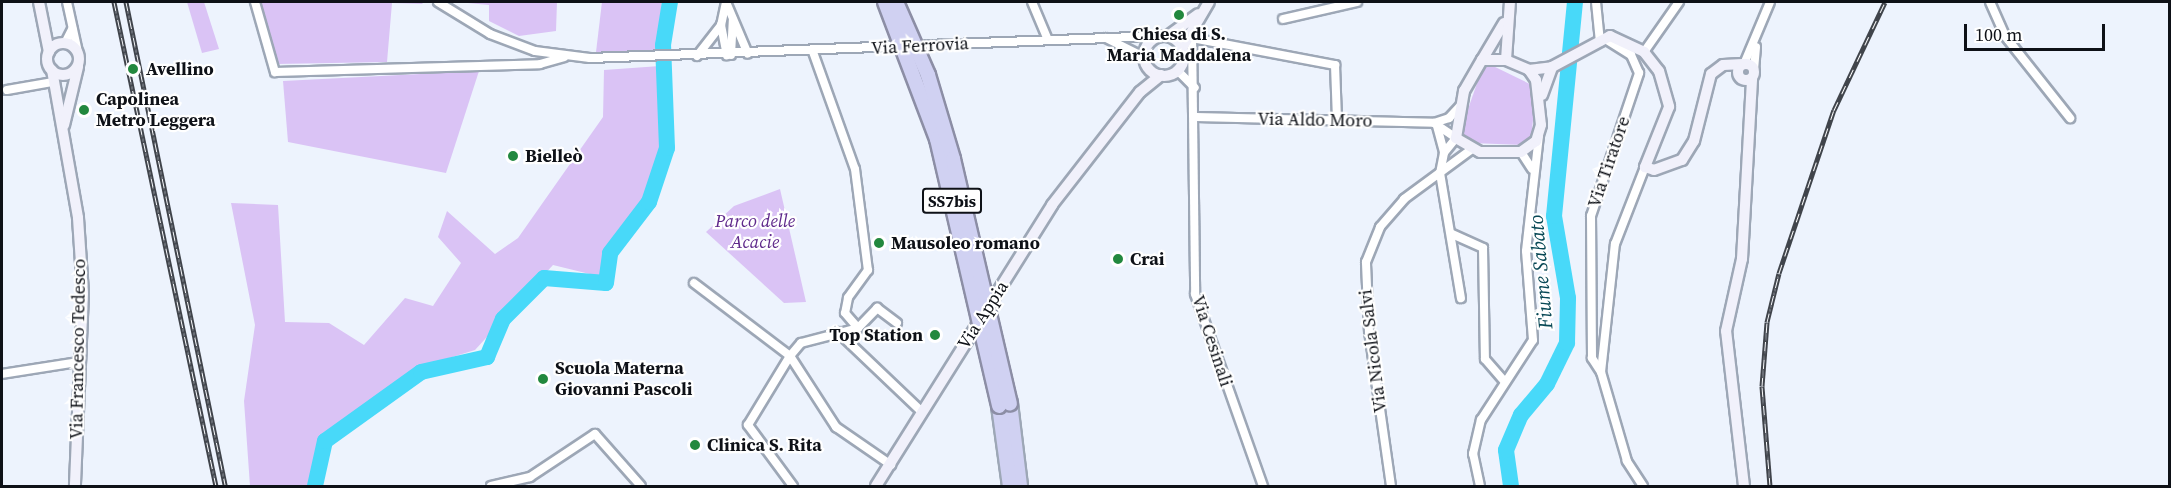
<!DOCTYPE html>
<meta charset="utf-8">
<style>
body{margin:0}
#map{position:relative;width:2171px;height:488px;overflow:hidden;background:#edf3fd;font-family:"Source Serif 4",serif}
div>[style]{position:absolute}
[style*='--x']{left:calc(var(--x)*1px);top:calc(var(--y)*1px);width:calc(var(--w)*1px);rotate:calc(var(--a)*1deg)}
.green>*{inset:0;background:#dac3f5}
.river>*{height:16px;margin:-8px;padding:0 8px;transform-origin:8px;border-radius:8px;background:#48d9f9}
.roads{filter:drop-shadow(2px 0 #9da7b6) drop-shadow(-2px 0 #9da7b6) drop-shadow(0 2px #9da7b6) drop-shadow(0 -2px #9da7b6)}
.street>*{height:8px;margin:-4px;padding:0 4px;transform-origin:4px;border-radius:4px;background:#fff}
.secondary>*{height:10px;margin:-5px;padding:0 5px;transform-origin:5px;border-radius:5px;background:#f1f1fb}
.secondary>.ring{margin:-5px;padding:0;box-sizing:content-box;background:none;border:10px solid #f1f1fb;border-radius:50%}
.highway>*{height:14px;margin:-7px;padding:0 7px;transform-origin:7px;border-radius:7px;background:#d0d1f2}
.rail>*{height:5px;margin-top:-2.5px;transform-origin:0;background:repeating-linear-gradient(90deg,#fff 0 9px,#40444b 0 18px);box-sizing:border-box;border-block:2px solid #40444b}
.bridges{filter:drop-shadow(2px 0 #8c8ea5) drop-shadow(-2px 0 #8c8ea5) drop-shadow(0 2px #8c8ea5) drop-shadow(0 -2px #8c8ea5)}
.highway-bridge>*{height:14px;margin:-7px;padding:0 7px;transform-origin:7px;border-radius:7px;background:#d0d1f2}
.dots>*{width:16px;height:16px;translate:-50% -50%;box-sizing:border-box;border:3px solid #fff;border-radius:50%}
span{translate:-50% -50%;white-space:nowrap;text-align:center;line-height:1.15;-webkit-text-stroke:4.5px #fff;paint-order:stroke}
.shield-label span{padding:2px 4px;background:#fff;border:2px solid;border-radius:4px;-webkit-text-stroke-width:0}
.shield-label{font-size:16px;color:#0e1117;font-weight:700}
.poi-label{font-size:18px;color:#0e1117;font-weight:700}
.left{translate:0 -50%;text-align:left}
.right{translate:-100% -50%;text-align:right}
.street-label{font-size:18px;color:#0e1117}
.park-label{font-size:18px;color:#5f298b;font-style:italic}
.water-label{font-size:20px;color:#094956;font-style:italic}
.frame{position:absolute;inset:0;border:3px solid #0e1117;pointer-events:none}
.scale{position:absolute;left:1964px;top:24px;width:141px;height:27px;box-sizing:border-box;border:3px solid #0e1117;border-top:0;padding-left:8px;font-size:18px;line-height:21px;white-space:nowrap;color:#0e1117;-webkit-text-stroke:4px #fff;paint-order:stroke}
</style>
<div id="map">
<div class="green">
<i style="clip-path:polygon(187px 2px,204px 2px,219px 49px,202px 53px)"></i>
<i style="clip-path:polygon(258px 2px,421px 2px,423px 4px,392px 3px,387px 62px,276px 64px)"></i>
<i style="clip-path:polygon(457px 2px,575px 2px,557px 2px,556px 31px,519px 36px,489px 21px,489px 5px)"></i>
<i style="clip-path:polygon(602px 2px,662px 2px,657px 52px,596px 52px)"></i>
<i style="clip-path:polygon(1491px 65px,1536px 87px,1531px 141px,1523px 145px,1472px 143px,1459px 135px,1482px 69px)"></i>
<i style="clip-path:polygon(660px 66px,663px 146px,647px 198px,607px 251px,602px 277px,553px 265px,475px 350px,420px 367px,325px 438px,313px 486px,250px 486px,244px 401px,255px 325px,231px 203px,278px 205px,285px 322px,329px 323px,364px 345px,405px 298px,433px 306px,461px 263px,438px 237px,447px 211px,495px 254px,518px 238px,603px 117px,604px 70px)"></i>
<i style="clip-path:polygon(479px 71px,446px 173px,288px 142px,283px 81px)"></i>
<i style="clip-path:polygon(780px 189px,806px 302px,784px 303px,706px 232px,734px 206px)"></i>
</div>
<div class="river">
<i style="--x:315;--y:486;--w:46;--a:-77.5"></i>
<i style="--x:325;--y:441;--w:118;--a:-35.7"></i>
<i style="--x:421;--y:372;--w:68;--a:-12.8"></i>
<i style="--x:487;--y:357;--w:41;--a:-67.2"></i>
<i style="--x:503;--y:319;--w:58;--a:-45"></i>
<i style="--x:544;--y:278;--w:62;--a:4.6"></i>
<i style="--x:606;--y:283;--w:30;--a:-82"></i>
<i style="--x:610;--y:253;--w:64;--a:-52.6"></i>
<i style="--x:649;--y:202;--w:57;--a:-71.6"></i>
<i style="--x:667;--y:148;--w:103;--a:-92.2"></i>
<i style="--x:663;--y:45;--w:44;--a:-80.8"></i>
<i style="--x:1511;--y:486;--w:36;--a:-98"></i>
<i style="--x:1506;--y:450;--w:38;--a:-67"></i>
<i style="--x:1521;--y:415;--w:40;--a:-50"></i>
<i style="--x:1547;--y:384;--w:46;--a:-64"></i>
<i style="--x:1567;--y:343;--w:45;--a:-88.7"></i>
<i style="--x:1568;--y:298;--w:83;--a:-99.7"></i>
<i style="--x:1554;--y:216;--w:215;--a:-84.4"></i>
</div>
<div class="roads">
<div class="street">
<i style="--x:67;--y:2;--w:51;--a:77.6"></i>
<i style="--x:255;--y:2;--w:73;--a:74.1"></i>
<i style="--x:275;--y:72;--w:265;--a:-1.7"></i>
<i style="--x:540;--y:64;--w:25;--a:-16"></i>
<i style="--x:438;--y:2;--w:61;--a:31.6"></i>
<i style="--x:490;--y:34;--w:48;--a:20.7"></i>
<i style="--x:535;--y:51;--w:55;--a:7.3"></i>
<i style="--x:590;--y:58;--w:571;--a:-2.21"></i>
<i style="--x:726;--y:2;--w:56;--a:67.1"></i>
<i style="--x:726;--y:2;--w:24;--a:102"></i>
<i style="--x:721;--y:25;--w:31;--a:79"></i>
<i style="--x:1032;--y:2;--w:41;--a:67.2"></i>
<i style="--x:1596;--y:2;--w:40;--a:84.3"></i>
<i style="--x:1990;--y:2;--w:37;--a:66"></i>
<i style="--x:2005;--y:36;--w:105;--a:51.6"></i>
<i style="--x:1283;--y:19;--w:76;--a:-12.9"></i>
<i style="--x:1192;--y:33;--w:261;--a:89.3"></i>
<i style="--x:1195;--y:294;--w:204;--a:70.5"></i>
<i style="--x:1106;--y:38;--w:42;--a:26.6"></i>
<i style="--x:1192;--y:38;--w:146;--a:10.7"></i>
<i style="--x:1335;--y:65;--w:55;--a:87.9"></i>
<i style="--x:65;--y:43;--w:16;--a:-63"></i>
<i style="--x:813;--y:52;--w:124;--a:70.3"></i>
<i style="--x:855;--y:169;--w:102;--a:82.7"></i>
<i style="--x:868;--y:270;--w:34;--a:126"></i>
<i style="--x:848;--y:298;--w:15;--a:101"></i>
<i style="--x:845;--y:313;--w:20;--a:49"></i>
<i style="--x:1644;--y:52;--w:61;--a:-55"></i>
<i style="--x:731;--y:55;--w:35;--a:-87"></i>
<i style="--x:697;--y:56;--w:39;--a:-52"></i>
<i style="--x:1744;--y:64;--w:67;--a:-67.2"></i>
<i style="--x:1177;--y:70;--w:25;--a:45"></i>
<i style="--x:1754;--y:70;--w:23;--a:-85"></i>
<i style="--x:7;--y:90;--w:47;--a:-9.9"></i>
<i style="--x:1196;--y:117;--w:238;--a:1.4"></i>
<i style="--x:1434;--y:123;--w:16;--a:-18"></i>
<i style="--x:1449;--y:118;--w:16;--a:-47"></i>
<i style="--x:1434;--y:123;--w:27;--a:34"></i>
<i style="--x:1456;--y:138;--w:19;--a:129"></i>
<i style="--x:1444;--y:153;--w:20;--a:101"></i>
<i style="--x:1437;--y:126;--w:27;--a:75"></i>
<i style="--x:1521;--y:152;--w:20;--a:57"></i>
<i style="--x:1440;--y:173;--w:127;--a:80.5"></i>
<i style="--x:1452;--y:234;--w:34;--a:24"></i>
<i style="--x:1483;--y:248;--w:111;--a:89"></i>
<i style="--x:1485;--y:359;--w:29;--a:49"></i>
<i style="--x:694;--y:283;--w:121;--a:37.2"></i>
<i style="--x:790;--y:356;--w:85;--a:57.1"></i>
<i style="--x:836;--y:427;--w:67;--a:34.6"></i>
<i style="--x:838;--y:332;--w:116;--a:43.6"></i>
<i style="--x:1601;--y:372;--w:17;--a:-123"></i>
<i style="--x:1592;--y:358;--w:142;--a:-90.4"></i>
<i style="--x:1591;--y:216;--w:151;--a:-71.4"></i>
<i style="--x:1639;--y:73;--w:20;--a:-114"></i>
<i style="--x:1631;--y:55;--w:31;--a:-148"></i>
<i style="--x:2;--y:374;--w:77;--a:-9"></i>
<i style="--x:491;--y:486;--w:40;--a:-13"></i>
<i style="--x:530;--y:477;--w:78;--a:-33.5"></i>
<i style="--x:595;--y:434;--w:69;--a:48.5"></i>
<i style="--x:793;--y:486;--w:76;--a:-126.4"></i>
<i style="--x:748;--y:425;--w:81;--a:-58.7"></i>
<i style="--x:790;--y:356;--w:17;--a:-50"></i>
<i style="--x:801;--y:343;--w:59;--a:-14.7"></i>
<i style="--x:858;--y:328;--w:28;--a:-46"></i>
<i style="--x:877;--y:308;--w:25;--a:37"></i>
<i style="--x:1391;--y:486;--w:156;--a:-98.1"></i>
<i style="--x:1369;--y:332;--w:70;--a:-92.5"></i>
<i style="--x:1366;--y:262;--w:38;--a:-68"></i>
<i style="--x:1380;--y:227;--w:37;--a:-49"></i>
<i style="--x:1404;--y:199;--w:84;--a:-36.3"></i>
<i style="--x:1480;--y:486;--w:33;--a:-102"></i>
<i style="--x:1473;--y:454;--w:35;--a:-77"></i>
<i style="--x:1481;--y:420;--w:95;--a:-57"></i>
<i style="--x:1533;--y:340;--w:89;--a:-94.5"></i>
<i style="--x:1526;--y:251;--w:116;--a:-83.6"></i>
<i style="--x:1643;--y:486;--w:30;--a:-123"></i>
<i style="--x:1627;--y:461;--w:93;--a:-106.3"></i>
<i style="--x:1601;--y:372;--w:129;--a:-83.8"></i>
<i style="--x:1615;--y:244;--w:83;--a:-68.7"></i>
</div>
<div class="secondary">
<i style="--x:39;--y:2;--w:51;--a:78.7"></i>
<i style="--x:1168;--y:36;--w:37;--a:-36"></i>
<i class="ring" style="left:1144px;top:36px;width:30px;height:30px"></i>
<i class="ring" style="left:47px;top:43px;width:22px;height:22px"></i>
<i style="--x:1182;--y:48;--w:53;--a:-59.6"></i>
<i style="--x:1482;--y:60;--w:24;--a:0"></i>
<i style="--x:1506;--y:60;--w:25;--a:23"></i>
<i style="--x:1529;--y:70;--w:12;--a:55"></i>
<i style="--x:1536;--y:80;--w:45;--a:83.7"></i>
<i style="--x:1541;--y:125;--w:17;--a:107"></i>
<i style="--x:1536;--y:141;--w:19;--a:144"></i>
<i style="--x:1521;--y:152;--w:41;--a:180"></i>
<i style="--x:1480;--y:152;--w:28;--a:-150"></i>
<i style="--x:1456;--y:138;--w:48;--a:-80.3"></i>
<i style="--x:1464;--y:91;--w:36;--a:-60"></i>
<i style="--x:1482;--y:60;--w:43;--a:-59.3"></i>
<i style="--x:1506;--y:60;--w:58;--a:-86.1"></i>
<i class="ring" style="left:1738px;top:64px;width:6px;height:6px"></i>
<i style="--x:52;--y:70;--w:150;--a:80"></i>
<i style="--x:78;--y:218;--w:75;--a:86.2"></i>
<i style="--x:83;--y:293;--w:193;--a:92.4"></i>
<i style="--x:1529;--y:70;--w:23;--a:-7"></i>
<i style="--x:1552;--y:67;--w:66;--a:-28.1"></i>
<i style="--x:1610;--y:36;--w:38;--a:25"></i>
<i style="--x:1644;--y:52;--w:24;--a:52"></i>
<i style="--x:1659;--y:71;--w:37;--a:74"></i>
<i style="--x:1669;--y:107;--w:65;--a:111.8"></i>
<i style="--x:1645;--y:167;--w:9;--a:18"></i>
<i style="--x:1654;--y:170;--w:30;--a:-20"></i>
<i style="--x:1682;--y:160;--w:22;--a:-58"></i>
<i style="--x:1694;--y:141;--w:69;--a:-75.8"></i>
<i style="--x:1711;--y:74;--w:15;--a:-37"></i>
<i style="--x:1723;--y:65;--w:20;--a:-3"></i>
<i style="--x:1542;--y:95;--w:30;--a:-70"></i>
<i style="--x:64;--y:125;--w:60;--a:-76.4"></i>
<i style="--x:876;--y:486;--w:332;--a:-57.9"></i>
<i style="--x:1052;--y:205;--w:143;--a:-52.1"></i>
<i style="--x:1140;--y:92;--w:27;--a:-39"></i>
<i style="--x:1744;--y:486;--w:156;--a:-96.6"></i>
<i style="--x:1726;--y:331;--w:74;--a:-77.5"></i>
<i style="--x:1742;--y:259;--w:181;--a:-86.8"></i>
</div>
<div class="highway">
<i style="--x:1010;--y:403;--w:84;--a:83.1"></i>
<i style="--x:999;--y:406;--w:81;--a:82.2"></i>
</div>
</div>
<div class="rail">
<i style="--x:114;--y:2;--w:495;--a:78.1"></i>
<i style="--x:126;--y:2;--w:494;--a:78.4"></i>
<i style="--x:1770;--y:486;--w:100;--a:-94.6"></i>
<i style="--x:1762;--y:386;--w:64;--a:-85.5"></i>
<i style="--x:1767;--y:322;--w:50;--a:-76.2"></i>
<i style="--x:1779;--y:273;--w:172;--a:-71.4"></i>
<i style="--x:1834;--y:110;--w:119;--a:-64.7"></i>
</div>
<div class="bridges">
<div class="highway-bridge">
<i style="--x:885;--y:2;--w:147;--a:69.2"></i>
<i style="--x:937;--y:139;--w:274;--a:76.9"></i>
<i style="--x:896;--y:2;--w:80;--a:66.3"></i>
<i style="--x:928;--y:75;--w:88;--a:73.4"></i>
<i style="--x:953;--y:159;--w:251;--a:76.9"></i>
</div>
</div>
<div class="dots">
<i style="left:1179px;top:15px;background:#22883e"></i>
<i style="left:133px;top:69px;background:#22883e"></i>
<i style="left:84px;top:110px;background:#22883e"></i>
<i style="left:513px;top:156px;background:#22883e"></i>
<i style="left:879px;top:243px;background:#22883e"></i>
<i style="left:1118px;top:259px;background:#22883e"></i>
<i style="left:935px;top:335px;background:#22883e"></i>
<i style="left:543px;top:379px;background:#22883e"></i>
<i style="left:695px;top:445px;background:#22883e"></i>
</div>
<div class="shield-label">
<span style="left:952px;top:201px">SS7bis</span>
</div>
<div class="poi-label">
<span style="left:1179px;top:45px">Chiesa di S.<br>Maria Maddalena</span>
<span class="left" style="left:146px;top:69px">Avellino</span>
<span class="left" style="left:96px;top:110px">Capolinea<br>Metro Leggera</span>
<span class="left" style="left:525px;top:156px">Bielleò</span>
<span class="left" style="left:891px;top:243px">Mausoleo romano</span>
<span class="left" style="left:1130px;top:259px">Crai</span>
<span class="right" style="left:923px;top:335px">Top Station</span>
<span class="left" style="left:555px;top:379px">Scuola Materna<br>Giovanni Pascoli</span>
<span class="left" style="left:707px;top:445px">Clinica S. Rita</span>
</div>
<div class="street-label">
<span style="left:920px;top:46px;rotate:-3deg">Via Ferrovia</span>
<span style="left:1315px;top:120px;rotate:1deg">Via Aldo Moro</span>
<span style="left:1609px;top:162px;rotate:-71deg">Via Tiratore</span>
<span style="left:983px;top:315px;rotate:-57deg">Via Appia</span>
<span style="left:1212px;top:341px;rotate:72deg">Via Cesinali</span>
<span style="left:78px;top:349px;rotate:-89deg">Via Francesco Tedesco</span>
<span style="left:1373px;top:351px;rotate:-97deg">Via Nicola Salvi</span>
</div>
<div class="park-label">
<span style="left:755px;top:232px">Parco delle<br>Acacie</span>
</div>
<div class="water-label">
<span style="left:1541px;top:272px;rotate:-95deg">Fiume Sabato</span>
</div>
<div class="frame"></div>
<div class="scale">100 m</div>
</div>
